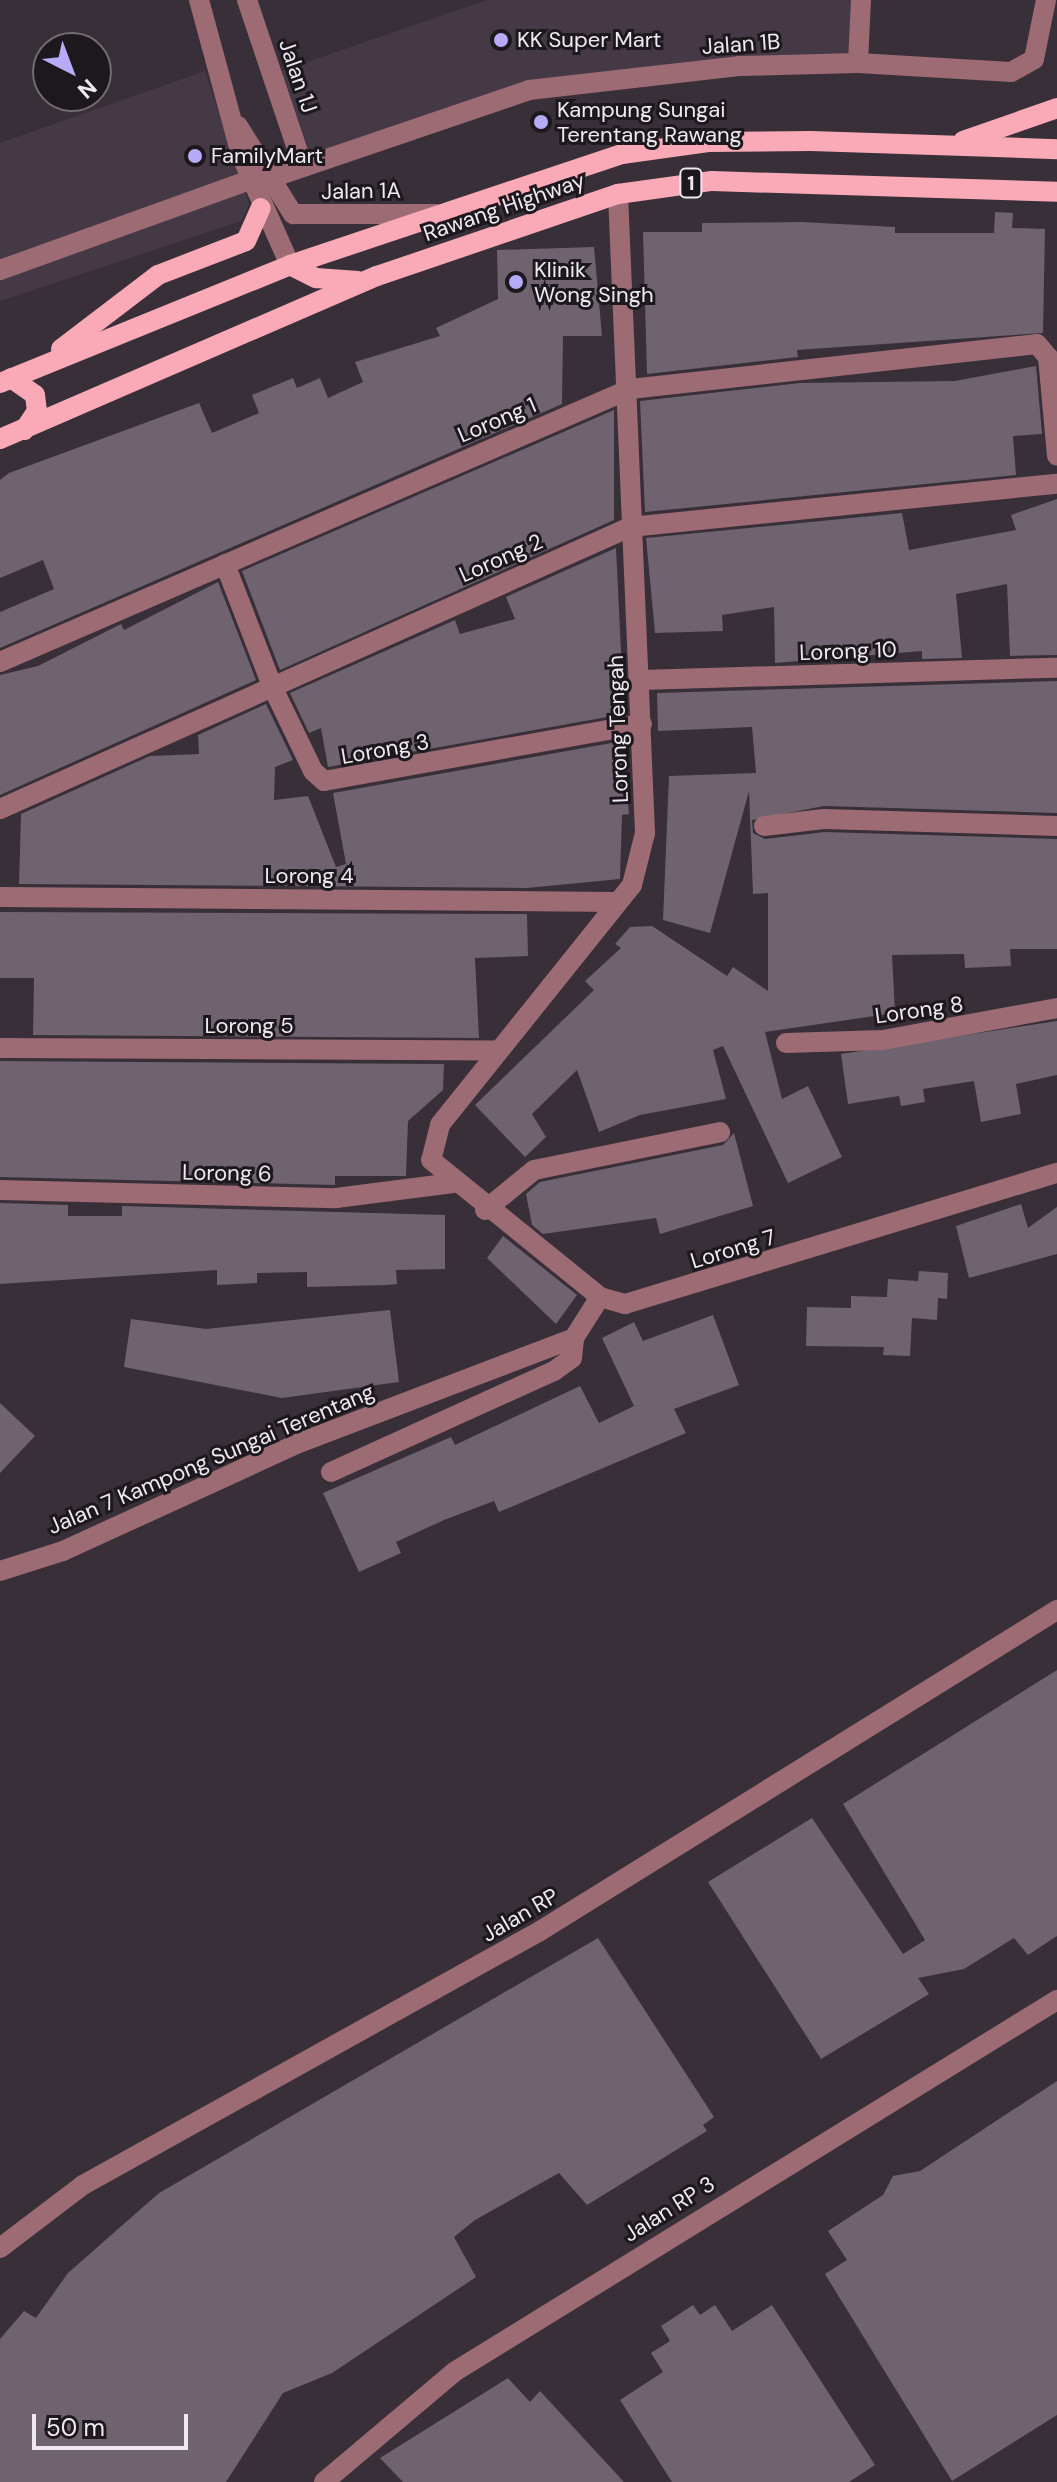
<!DOCTYPE html>
<style>
body{margin:0}
#map{position:relative;width:1057px;height:2482px;overflow:hidden;background:#382f39;font-family:"DM Sans",sans-serif}
div>[style]{position:absolute}
[style*='--x']{left:calc(var(--x)*1px);top:calc(var(--y)*1px);width:calc(var(--w)*1px);rotate:calc(var(--a)*1deg)}
.commercial>*{inset:0;background:#453946}
.building>*{inset:0;background:#6e636e}
.minor>*{height:20px;margin:-10px;padding:0 10px;transform-origin:10px;border-radius:10px;background:#9c6b74}
.major>*{height:20px;margin:-10px;padding:0 10px;transform-origin:10px;border-radius:10px;background:#faa9b7}
.dots>*{width:22px;height:22px;translate:-50% -50%;box-sizing:border-box;border:4px solid #1d181d;border-radius:50%}
span{translate:-50% -50%;white-space:nowrap;text-align:center;line-height:1.15;-webkit-text-stroke:6px #1d181d;paint-order:stroke}
.shield-label span{padding:2px 6px;background:#1d181d;border:2px solid;border-radius:6px;-webkit-text-stroke-width:0}
.shield-label{font-size:20px;color:#efe9f0;font-weight:700}
.poi-label{font-size:22px;color:#efe9f0}
.left{translate:0 -50%;text-align:left}
.street-label{font-size:22px;color:#efe9f0}
.north{position:absolute;left:32px;top:32px;width:80px;height:80px;box-sizing:border-box;background:#1d181d;border:2px solid #716c71;border-radius:50%;rotate:138deg;font-size:22px;font-weight:700;line-height:32px;text-align:center;color:#efe9f0}
.north::after{content:'';display:block;margin:auto;width:28px;height:36px;background:#b7abf8;clip-path:polygon(50% 0,100% 100%,50% 72%,0 100%)}
.scale{position:absolute;left:32px;top:2414px;width:156px;height:36px;box-sizing:border-box;border:4px solid #efe9f0;border-top:0;padding-left:10px;font-size:24px;line-height:28px;white-space:nowrap;color:#efe9f0;-webkit-text-stroke:6px #1d181d;paint-order:stroke}
</style>
<div id="map">
<div class="commercial">
<i style="clip-path:polygon(487px 0,853px 0,851px 56px,536px 81px,310px 156px,278px 72px)"></i>
<i style="clip-path:polygon(205px 71px,249px 204px,241px 221px,0 301px,0 143px)"></i>
</div>
<div class="building">
<i style="clip-path:polygon(995px 212px,1013px 213px,1012px 228px,1045px 229px,1043px 333px,797px 350px,798px 357px,647px 374px,643px 232px,702px 232px,702px 223px,802px 222px,895px 227px,895px 233px,994px 233px)"></i>
<i style="clip-path:polygon(594px 247px,602px 336px,563px 336px,562px 404px,0 648px,0 612px,54px 589px,43px 560px,0 578px,0 480px,9px 473px,199px 403px,212px 433px,259px 413px,252px 395px,293px 378px,297px 388px,320px 378px,328px 398px,363px 382px,355px 362px,440px 336px,436px 328px,498px 299px,497px 250px)"></i>
<i style="clip-path:polygon(1036px 366px,1042px 434px,1013px 436px,1016px 475px,645px 512px,640px 401px,800px 383px,955px 381px)"></i>
<i style="clip-path:polygon(614px 410px,614px 520px,280px 670px,242px 571px)"></i>
<i style="clip-path:polygon(1057px 499px,1057px 655px,1010px 656px,1007px 584px,956px 594px,962px 658px,922px 659px,922px 651px,775px 663px,774px 607px,722px 615px,723px 631px,655px 633px,646px 538px,902px 513px,909px 550px,1016px 530px,1011px 515px)"></i>
<i style="clip-path:polygon(616px 548px,624px 714px,328px 767px,321px 728px,309px 733px,290px 693px,455px 620px,460px 634px,515px 619px,506px 597px)"></i>
<i style="clip-path:polygon(218px 582px,256px 680px,0 795px,0 675px,38px 666px,121px 624px,124px 630px)"></i>
<i style="clip-path:polygon(1057px 681px,1057px 813px,824px 806px,752px 820px,753px 833px,765px 839px,825px 832px,1057px 839px,1057px 949px,1010px 949px,1011px 966px,965px 968px,964px 954px,892px 955px,895px 1013px,765px 1032px,782px 1099px,808px 1086px,842px 1157px,788px 1183px,723px 1046px,713px 1050px,726px 1099px,640px 1115px,599px 1132px,577px 1070px,532px 1114px,546px 1137px,525px 1157px,475px 1105px,594px 990px,585px 981px,621px 948px,615px 944px,630px 927px,652px 926px,727px 976px,733px 967px,768px 991px,768px 893px,753px 894px,749px 791px,710px 933px,663px 920px,669px 776px,756px 773px,752px 727px,658px 731px,657px 693px)"></i>
<i style="clip-path:polygon(266px 704px,293px 760px,275px 767px,274px 800px,308px 796px,336px 867px,346px 864px,333px 793px,623px 741px,629px 814px,622px 815px,620px 879px,527px 888px,19px 884px,21px 814px,150px 756px,199px 754px,198px 735px)"></i>
<i style="clip-path:polygon(0 912px,527px 914px,528px 956px,475px 958px,479px 1038px,33px 1035px,34px 978px,0 978px)"></i>
<i style="clip-path:polygon(1057px 1021px,1057px 1075px,1016px 1084px,1021px 1114px,981px 1122px,974px 1081px,923px 1089px,925px 1102px,901px 1106px,899px 1096px,848px 1104px,841px 1054px)"></i>
<i style="clip-path:polygon(0 1061px,444px 1064px,443px 1090px,408px 1121px,406px 1176px,335px 1176px,335px 1185px,0 1177px)"></i>
<i style="clip-path:polygon(734px 1133px,753px 1206px,660px 1234px,656px 1218px,543px 1234px,532px 1225px,526px 1194px,540px 1182px,723px 1145px)"></i>
<i style="clip-path:polygon(0 1203px,68px 1205px,68px 1216px,122px 1216px,122px 1206px,445px 1215px,445px 1269px,396px 1270px,397px 1284px,387px 1285px,307px 1287px,307px 1272px,257px 1273px,257px 1283px,217px 1285px,217px 1270px,0 1284px)"></i>
<i style="clip-path:polygon(1021px 1204px,1028px 1228px,1057px 1207px,1057px 1254px,969px 1278px,956px 1226px)"></i>
<i style="clip-path:polygon(503px 1236px,577px 1295px,556px 1324px,487px 1258px)"></i>
<i style="clip-path:polygon(919px 1271px,948px 1273px,947px 1299px,938px 1298px,937px 1320px,912px 1318px,910px 1356px,883px 1355px,884px 1347px,806px 1346px,807px 1307px,851px 1308px,851px 1296px,887px 1297px,888px 1279px,918px 1281px)"></i>
<i style="clip-path:polygon(390px 1310px,399px 1382px,282px 1398px,124px 1367px,131px 1319px,206px 1329px)"></i>
<i style="clip-path:polygon(713px 1315px,739px 1385px,674px 1409px,686px 1433px,499px 1512px,494px 1501px,444px 1520px,396px 1542px,401px 1553px,359px 1572px,323px 1493px,451px 1437px,455px 1445px,580px 1386px,599px 1423px,634px 1406px,602px 1338px,634px 1322px,643px 1341px)"></i>
<i style="clip-path:polygon(0 1403px,35px 1436px,0 1473px)"></i>
<i style="clip-path:polygon(1057px 1670px,1057px 1936px,1028px 1955px,1014px 1938px,964px 1969px,918px 1978px,929px 1994px,821px 2059px,708px 1882px,812px 1818px,903px 1954px,925px 1940px,843px 1804px)"></i>
<i style="clip-path:polygon(598px 1938px,714px 2117px,703px 2125px,707px 2131px,587px 2205px,559px 2173px,475px 2220px,454px 2237px,476px 2277px,332px 2373px,283px 2393px,226px 2482px,0 2482px,0 2339px,24px 2311px,36px 2318px,68px 2273px,159px 2193px)"></i>
<i style="clip-path:polygon(1057px 2081px,1057px 2415px,952px 2481px,825px 2274px,847px 2260px,828px 2231px,883px 2195px,893px 2176px,920px 2171px)"></i>
<i style="clip-path:polygon(693px 2305px,700px 2315px,715px 2305px,732px 2331px,772px 2305px,875px 2465px,849px 2482px,672px 2482px,620px 2400px,663px 2372px,651px 2353px,670px 2341px,661px 2326px)"></i>
<i style="clip-path:polygon(508px 2378px,530px 2402px,540px 2391px,624px 2482px,403px 2482px,380px 2458px)"></i>
</div>
<div class="minor">
<i style="--x:199;--y:0;--w:161;--a:74.8"></i>
<i style="--x:241;--y:155;--w:120;--a:66"></i>
<i style="--x:247;--y:0;--w:175;--a:71.4"></i>
<i style="--x:858;--y:63;--w:63;--a:-87.3"></i>
<i style="--x:238;--y:126;--w:104;--a:58"></i>
<i style="--x:293;--y:214;--w:143;--a:0"></i>
<i style="--x:271;--y:178;--w:273;--a:-18.8"></i>
<i style="--x:529;--y:90;--w:211;--a:-6.5"></i>
<i style="--x:739;--y:66;--w:119;--a:-1.4"></i>
<i style="--x:858;--y:63;--w:153;--a:3.4"></i>
<i style="--x:1011;--y:72;--w:26;--a:-29"></i>
<i style="--x:1034;--y:59;--w:60;--a:-78.5"></i>
<i style="--x:618;--y:194;--w:640;--a:87.58"></i>
<i style="--x:645;--y:833;--w:54;--a:104"></i>
<i style="--x:632;--y:885;--w:307;--a:128.7"></i>
<i style="--x:440;--y:1125;--w:36;--a:104"></i>
<i style="--x:431;--y:1160;--w:218;--a:39"></i>
<i style="--x:600;--y:1297;--w:26;--a:16"></i>
<i style="--x:625;--y:1304;--w:451;--a:-16.9"></i>
<i style="--x:0;--y:270;--w:266;--a:-19.8"></i>
<i style="--x:225;--y:564;--w:131;--a:68.9"></i>
<i style="--x:272;--y:686;--w:94;--a:64.2"></i>
<i style="--x:313;--y:771;--w:15;--a:42"></i>
<i style="--x:324;--y:781;--w:323;--a:-10.2"></i>
<i style="--x:0;--y:662;--w:687;--a:-23.43"></i>
<i style="--x:630;--y:389;--w:409;--a:-6.3"></i>
<i style="--x:1037;--y:344;--w:17;--a:50"></i>
<i style="--x:1048;--y:357;--w:99;--a:84.8"></i>
<i style="--x:641;--y:680;--w:416;--a:-1.7"></i>
<i style="--x:0;--y:809;--w:690;--a:-24.11"></i>
<i style="--x:630;--y:527;--w:429;--a:-5.8"></i>
<i style="--x:764;--y:826;--w:60;--a:-6.7"></i>
<i style="--x:824;--y:819;--w:233;--a:1.7"></i>
<i style="--x:0;--y:897;--w:617;--a:0.46"></i>
<i style="--x:786;--y:1043;--w:97;--a:-1.8"></i>
<i style="--x:883;--y:1040;--w:177;--a:-10.4"></i>
<i style="--x:0;--y:1048;--w:497;--a:0.3"></i>
<i style="--x:0;--y:1190;--w:336;--a:1.4"></i>
<i style="--x:336;--y:1198;--w:118;--a:-7.3"></i>
<i style="--x:485;--y:1210;--w:63;--a:-39.2"></i>
<i style="--x:534;--y:1170;--w:190;--a:-11.5"></i>
<i style="--x:331;--y:1472;--w:245;--a:-24.4"></i>
<i style="--x:554;--y:1371;--w:22;--a:-36"></i>
<i style="--x:572;--y:1358;--w:20;--a:-84"></i>
<i style="--x:0;--y:1571;--w:66;--a:-17.6"></i>
<i style="--x:63;--y:1551;--w:254;--a:-24.6"></i>
<i style="--x:294;--y:1445;--w:300;--a:-20.9"></i>
<i style="--x:574;--y:1338;--w:49;--a:-57.6"></i>
<i style="--x:0;--y:2248;--w:104;--a:-37.2"></i>
<i style="--x:83;--y:2185;--w:523;--a:-29.07"></i>
<i style="--x:540;--y:1931;--w:609;--a:-31.84"></i>
<i style="--x:324;--y:2482;--w:170;--a:-40.2"></i>
<i style="--x:454;--y:2372;--w:709;--a:-31.67"></i>
</div>
<div class="major">
<i style="--x:963;--y:141;--w:100;--a:-19.3"></i>
<i style="--x:290;--y:265;--w:29;--a:27"></i>
<i style="--x:316;--y:278;--w:42;--a:4.1"></i>
<i style="--x:61;--y:349;--w:122;--a:-37.3"></i>
<i style="--x:158;--y:275;--w:94;--a:-21.1"></i>
<i style="--x:246;--y:241;--w:36;--a:-66"></i>
<i style="--x:11;--y:378;--w:29;--a:35"></i>
<i style="--x:35;--y:395;--w:16;--a:83"></i>
<i style="--x:37;--y:411;--w:23;--a:124"></i>
<i style="--x:0;--y:383;--w:313;--a:-22.1"></i>
<i style="--x:290;--y:265;--w:350;--a:-18.5"></i>
<i style="--x:622;--y:154;--w:87;--a:-7.9"></i>
<i style="--x:708;--y:142;--w:103;--a:-0.6"></i>
<i style="--x:811;--y:141;--w:246;--a:1.9"></i>
<i style="--x:0;--y:439;--w:411;--a:-23.4"></i>
<i style="--x:377;--y:276;--w:255;--a:-18.8"></i>
<i style="--x:618;--y:194;--w:95;--a:-7.9"></i>
<i style="--x:712;--y:181;--w:345;--a:1.8"></i>
</div>
<div class="dots">
<i style="left:501px;top:40px;background:#b7abf8"></i>
<i style="left:541px;top:122px;background:#b7abf8"></i>
<i style="left:195px;top:156px;background:#b7abf8"></i>
<i style="left:516px;top:282px;background:#b7abf8"></i>
</div>
<div class="shield-label">
<span style="left:691px;top:183px">1</span>
</div>
<div class="poi-label">
<span class="left" style="left:517px;top:40px">KK Super Mart</span>
<span class="left" style="left:557px;top:122px">Kampung Sungai<br>Terentang Rawang</span>
<span class="left" style="left:211px;top:156px">FamilyMart</span>
<span class="left" style="left:534px;top:282px">Klinik<br>Wong Singh</span>
</div>
<div class="street-label">
<span style="left:741px;top:44px;rotate:-4deg">Jalan 1B</span>
<span style="left:298px;top:76px;rotate:71deg">Jalan 1J</span>
<span style="left:361px;top:191px;rotate:-1deg">Jalan 1A</span>
<span style="left:504px;top:207px;rotate:-19deg">Rawang Highway</span>
<span style="left:497px;top:420px;rotate:-23deg">Lorong 1</span>
<span style="left:501px;top:558px;rotate:-24deg">Lorong 2</span>
<span style="left:848px;top:651px;rotate:-2deg">Lorong 10</span>
<span style="left:618px;top:729px;rotate:-92deg">Lorong Tengah</span>
<span style="left:385px;top:749px;rotate:-10deg">Lorong 3</span>
<span style="left:309px;top:876px">Lorong 4</span>
<span style="left:919px;top:1010px;rotate:-8deg">Lorong 8</span>
<span style="left:249px;top:1026px">Lorong 5</span>
<span style="left:227px;top:1173px;rotate:1deg">Lorong 6</span>
<span style="left:733px;top:1249px;rotate:-17deg">Lorong 7</span>
<span style="left:211px;top:1459px;rotate:-23deg">Jalan 7 Kampong Sungai Terentang</span>
<span style="left:520px;top:1915px;rotate:-30deg">Jalan RP</span>
<span style="left:669px;top:2209px;rotate:-32deg">Jalan RP 3</span>
</div>
<div class="north">N</div>
<div class="scale">50 m</div>
</div>
